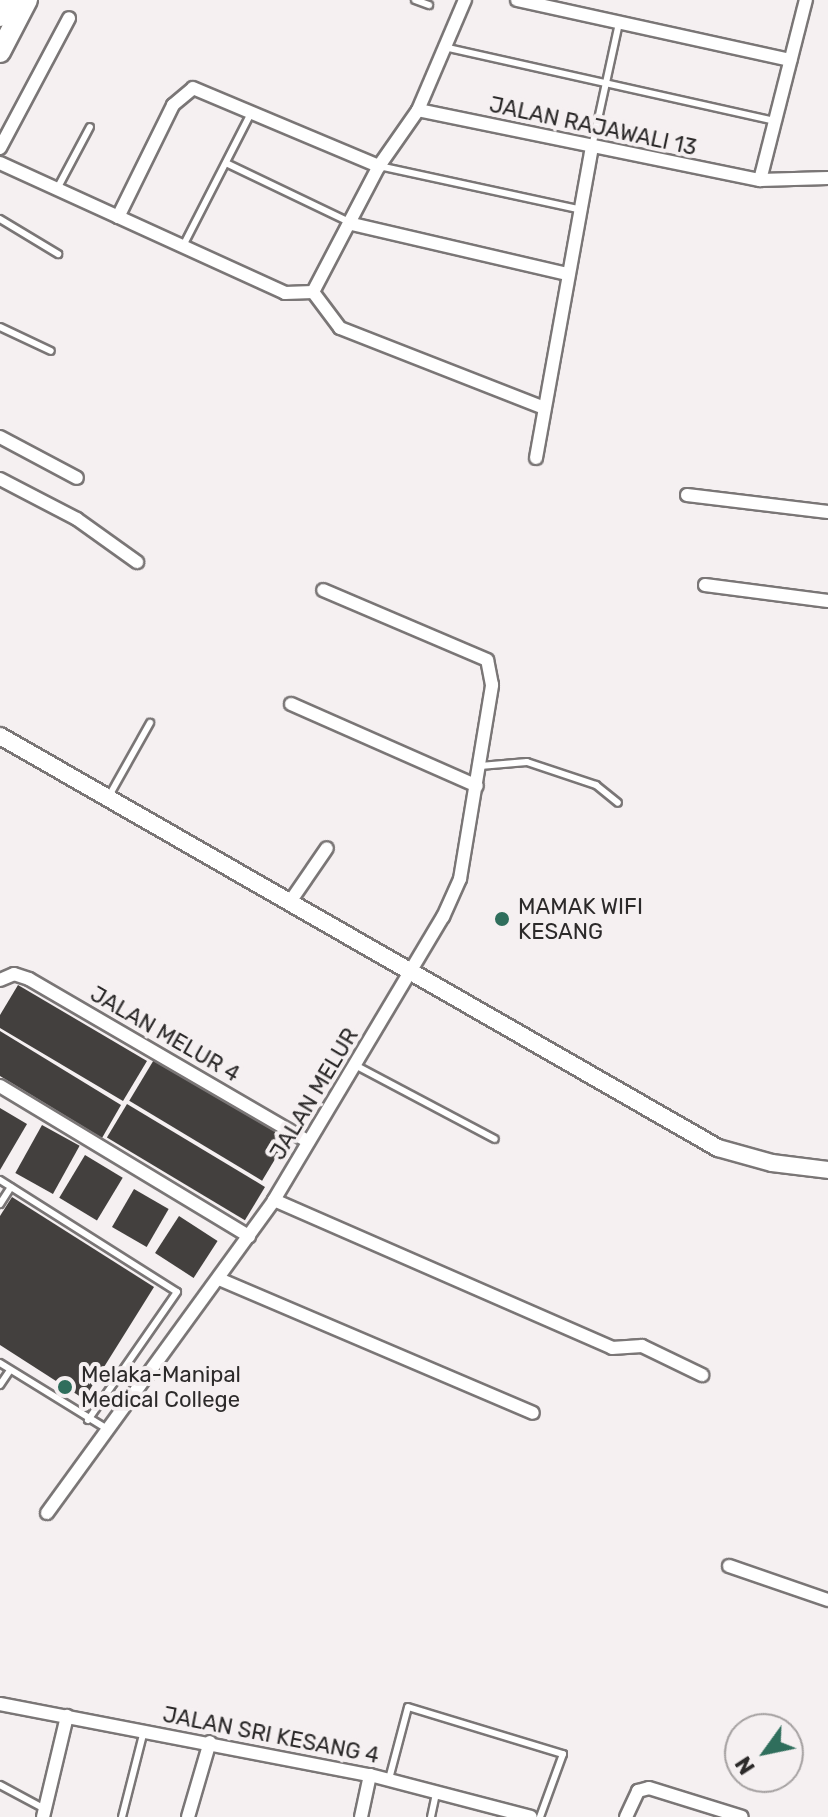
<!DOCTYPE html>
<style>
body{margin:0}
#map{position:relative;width:828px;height:1817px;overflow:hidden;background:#f5f0f1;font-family:Rubik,sans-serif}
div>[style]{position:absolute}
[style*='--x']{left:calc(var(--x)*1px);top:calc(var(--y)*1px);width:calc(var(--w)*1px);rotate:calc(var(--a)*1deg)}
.building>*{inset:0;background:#43403e;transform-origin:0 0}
.roads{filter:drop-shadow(2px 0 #7a7676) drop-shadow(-2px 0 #7a7676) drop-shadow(0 2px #7a7676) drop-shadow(0 -2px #7a7676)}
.service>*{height:6px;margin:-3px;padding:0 3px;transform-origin:3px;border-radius:3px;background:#fff}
.minor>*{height:12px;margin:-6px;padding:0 6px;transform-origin:6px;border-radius:6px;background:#fff}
.tertiary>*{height:16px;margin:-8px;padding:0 8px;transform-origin:8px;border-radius:8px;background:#fff}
.primary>*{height:20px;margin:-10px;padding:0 10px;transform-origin:10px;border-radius:10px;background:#fff}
.dots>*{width:22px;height:22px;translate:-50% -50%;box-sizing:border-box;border:4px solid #f5f0f1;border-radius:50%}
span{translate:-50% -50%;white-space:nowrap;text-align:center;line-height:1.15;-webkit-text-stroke:8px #f5f0f1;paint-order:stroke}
.street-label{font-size:22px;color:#2c2a2a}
.poi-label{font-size:22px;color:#2c2a2a}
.left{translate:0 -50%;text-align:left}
.north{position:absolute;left:724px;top:1713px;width:80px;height:80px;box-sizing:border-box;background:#f5f0f1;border:2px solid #a5a1a1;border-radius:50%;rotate:237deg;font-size:22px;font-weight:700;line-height:32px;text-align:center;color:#2c2a2a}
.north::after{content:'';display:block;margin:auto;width:28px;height:36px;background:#2f6e5c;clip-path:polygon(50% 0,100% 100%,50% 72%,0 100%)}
</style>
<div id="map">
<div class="building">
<i style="clip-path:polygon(18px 985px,147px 1061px,123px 1101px,0 1028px,0 1015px)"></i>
<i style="clip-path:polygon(0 1031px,121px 1105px,102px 1138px,0 1076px)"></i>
<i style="left:155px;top:1058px;width:155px;height:50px;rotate:31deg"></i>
<i style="left:127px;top:1104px;width:161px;height:39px;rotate:31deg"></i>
<i style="clip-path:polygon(0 1108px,27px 1124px,0 1170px)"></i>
<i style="left:42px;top:1125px;width:43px;height:55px;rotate:29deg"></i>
<i style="left:85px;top:1155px;width:44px;height:50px;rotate:31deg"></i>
<i style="left:134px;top:1189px;width:40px;height:44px;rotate:30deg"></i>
<i style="clip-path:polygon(12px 1197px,154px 1287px,84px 1399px,0 1345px,0 1216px)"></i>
<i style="left:179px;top:1216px;width:46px;height:44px;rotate:33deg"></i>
</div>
<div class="roads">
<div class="service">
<i style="--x:415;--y:0;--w:15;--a:20"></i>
<i style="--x:444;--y:47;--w:339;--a:12.6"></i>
<i style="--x:592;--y:147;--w:127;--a:-77.7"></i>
<i style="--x:226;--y:163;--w:136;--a:25.6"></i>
<i style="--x:379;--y:166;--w:208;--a:12.2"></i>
<i style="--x:57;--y:189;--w:70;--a:-62"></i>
<i style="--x:0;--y:219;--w:68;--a:31.1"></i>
<i style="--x:183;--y:246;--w:152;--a:-62.9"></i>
<i style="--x:0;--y:327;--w:56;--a:25.2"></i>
<i style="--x:480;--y:766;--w:47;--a:-4.9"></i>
<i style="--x:527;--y:762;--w:73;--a:18.4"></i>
<i style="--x:596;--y:785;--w:28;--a:39"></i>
<i style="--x:109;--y:796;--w:84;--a:-60.7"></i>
<i style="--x:355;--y:1065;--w:158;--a:27.9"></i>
<i style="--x:0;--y:1180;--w:209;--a:32.3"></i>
<i style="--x:177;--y:1292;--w:156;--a:124.8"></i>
<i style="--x:0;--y:1204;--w:20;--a:-57"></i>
<i style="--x:0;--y:1363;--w:128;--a:31.6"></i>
<i style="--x:0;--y:1385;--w:18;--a:-56"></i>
<i style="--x:389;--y:1779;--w:74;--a:-75.2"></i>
<i style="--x:408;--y:1707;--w:162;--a:16.9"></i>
<i style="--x:563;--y:1754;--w:67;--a:110.1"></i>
<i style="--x:0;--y:1785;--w:51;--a:28.1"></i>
<i style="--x:122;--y:1817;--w:89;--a:-75.7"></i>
<i style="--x:431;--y:1817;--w:25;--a:-78"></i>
</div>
<div class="minor">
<i style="--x:517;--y:0;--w:280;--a:12.4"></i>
<i style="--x:418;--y:110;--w:349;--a:11.6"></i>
<i style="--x:760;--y:180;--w:68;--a:-1.7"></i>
<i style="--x:0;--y:148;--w:147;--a:-62"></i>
<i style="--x:0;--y:163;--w:313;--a:24.5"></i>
<i style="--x:285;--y:293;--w:28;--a:-2"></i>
<i style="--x:313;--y:292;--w:142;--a:-62.4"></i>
<i style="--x:379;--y:166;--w:68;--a:-55.1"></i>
<i style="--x:418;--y:110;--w:120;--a:-66.9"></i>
<i style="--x:760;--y:180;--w:186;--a:-75.7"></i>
<i style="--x:118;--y:217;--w:125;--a:-63.8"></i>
<i style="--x:173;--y:105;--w:26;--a:-40"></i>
<i style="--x:193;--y:88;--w:202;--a:22.8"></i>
<i style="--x:352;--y:224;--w:221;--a:13.1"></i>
<i style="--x:313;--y:292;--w:45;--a:53.1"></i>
<i style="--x:340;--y:328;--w:219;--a:21.4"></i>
<i style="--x:0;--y:437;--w:87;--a:28"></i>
<i style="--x:536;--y:458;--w:316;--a:-79.8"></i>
<i style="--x:0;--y:479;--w:87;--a:27.5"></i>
<i style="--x:77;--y:519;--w:74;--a:35.6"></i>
<i style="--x:687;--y:495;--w:142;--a:6.9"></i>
<i style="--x:705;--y:585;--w:124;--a:7.4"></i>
<i style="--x:291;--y:704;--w:203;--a:23.8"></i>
<i style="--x:290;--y:902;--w:65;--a:-55.6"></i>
<i style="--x:0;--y:980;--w:15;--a:-23"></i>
<i style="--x:14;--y:974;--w:16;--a:18"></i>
<i style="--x:29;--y:979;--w:322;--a:30.2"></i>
<i style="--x:0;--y:1086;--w:291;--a:31.1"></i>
<i style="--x:274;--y:1200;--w:369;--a:23.6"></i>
<i style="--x:612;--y:1348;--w:30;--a:-4"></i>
<i style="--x:642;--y:1346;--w:67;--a:25.8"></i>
<i style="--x:219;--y:1279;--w:341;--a:23.1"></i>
<i style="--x:47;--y:1513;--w:387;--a:-54"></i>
<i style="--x:274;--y:1200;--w:330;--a:-59.2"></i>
<i style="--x:443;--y:917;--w:42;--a:-65.9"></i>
<i style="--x:460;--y:879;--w:197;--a:-80.6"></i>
<i style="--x:492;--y:685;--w:25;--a:-101"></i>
<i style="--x:487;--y:660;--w:178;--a:-156.9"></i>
<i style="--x:729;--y:1566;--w:105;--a:19"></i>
<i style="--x:0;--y:1704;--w:377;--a:10.9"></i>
<i style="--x:370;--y:1775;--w:166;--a:14.6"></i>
<i style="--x:43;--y:1817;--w:104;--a:-76.6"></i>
<i style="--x:188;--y:1817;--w:78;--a:-73.7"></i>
<i style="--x:361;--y:1817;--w:43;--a:-77.9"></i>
<i style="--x:626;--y:1817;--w:29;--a:-65"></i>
<i style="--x:638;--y:1791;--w:11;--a:-15"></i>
<i style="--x:649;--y:1788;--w:97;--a:17.3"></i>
</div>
<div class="tertiary">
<i style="--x:0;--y:736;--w:828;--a:29.85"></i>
<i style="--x:718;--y:1148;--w:56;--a:15.5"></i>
<i style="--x:772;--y:1163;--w:56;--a:7.1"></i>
</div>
<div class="primary">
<i style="--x:0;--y:16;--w:18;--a:-61"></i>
<i style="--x:0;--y:52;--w:59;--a:-62.6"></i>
</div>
</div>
<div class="dots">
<i style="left:502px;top:919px;background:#2f6e5c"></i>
<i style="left:65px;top:1387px;background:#2f6e5c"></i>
</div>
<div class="street-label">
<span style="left:593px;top:126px;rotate:12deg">JALAN RAJAWALI 13</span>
<span style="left:165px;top:1034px;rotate:30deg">JALAN MELUR 4</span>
<span style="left:314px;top:1094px;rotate:-59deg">JALAN MELUR</span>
<span style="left:271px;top:1735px;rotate:11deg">JALAN SRI KESANG 4</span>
</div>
<div class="poi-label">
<span class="left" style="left:518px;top:919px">MAMAK WIFI<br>KESANG</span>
<span class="left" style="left:81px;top:1387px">Melaka-Manipal<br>Medical College</span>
</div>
<div class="north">N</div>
</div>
